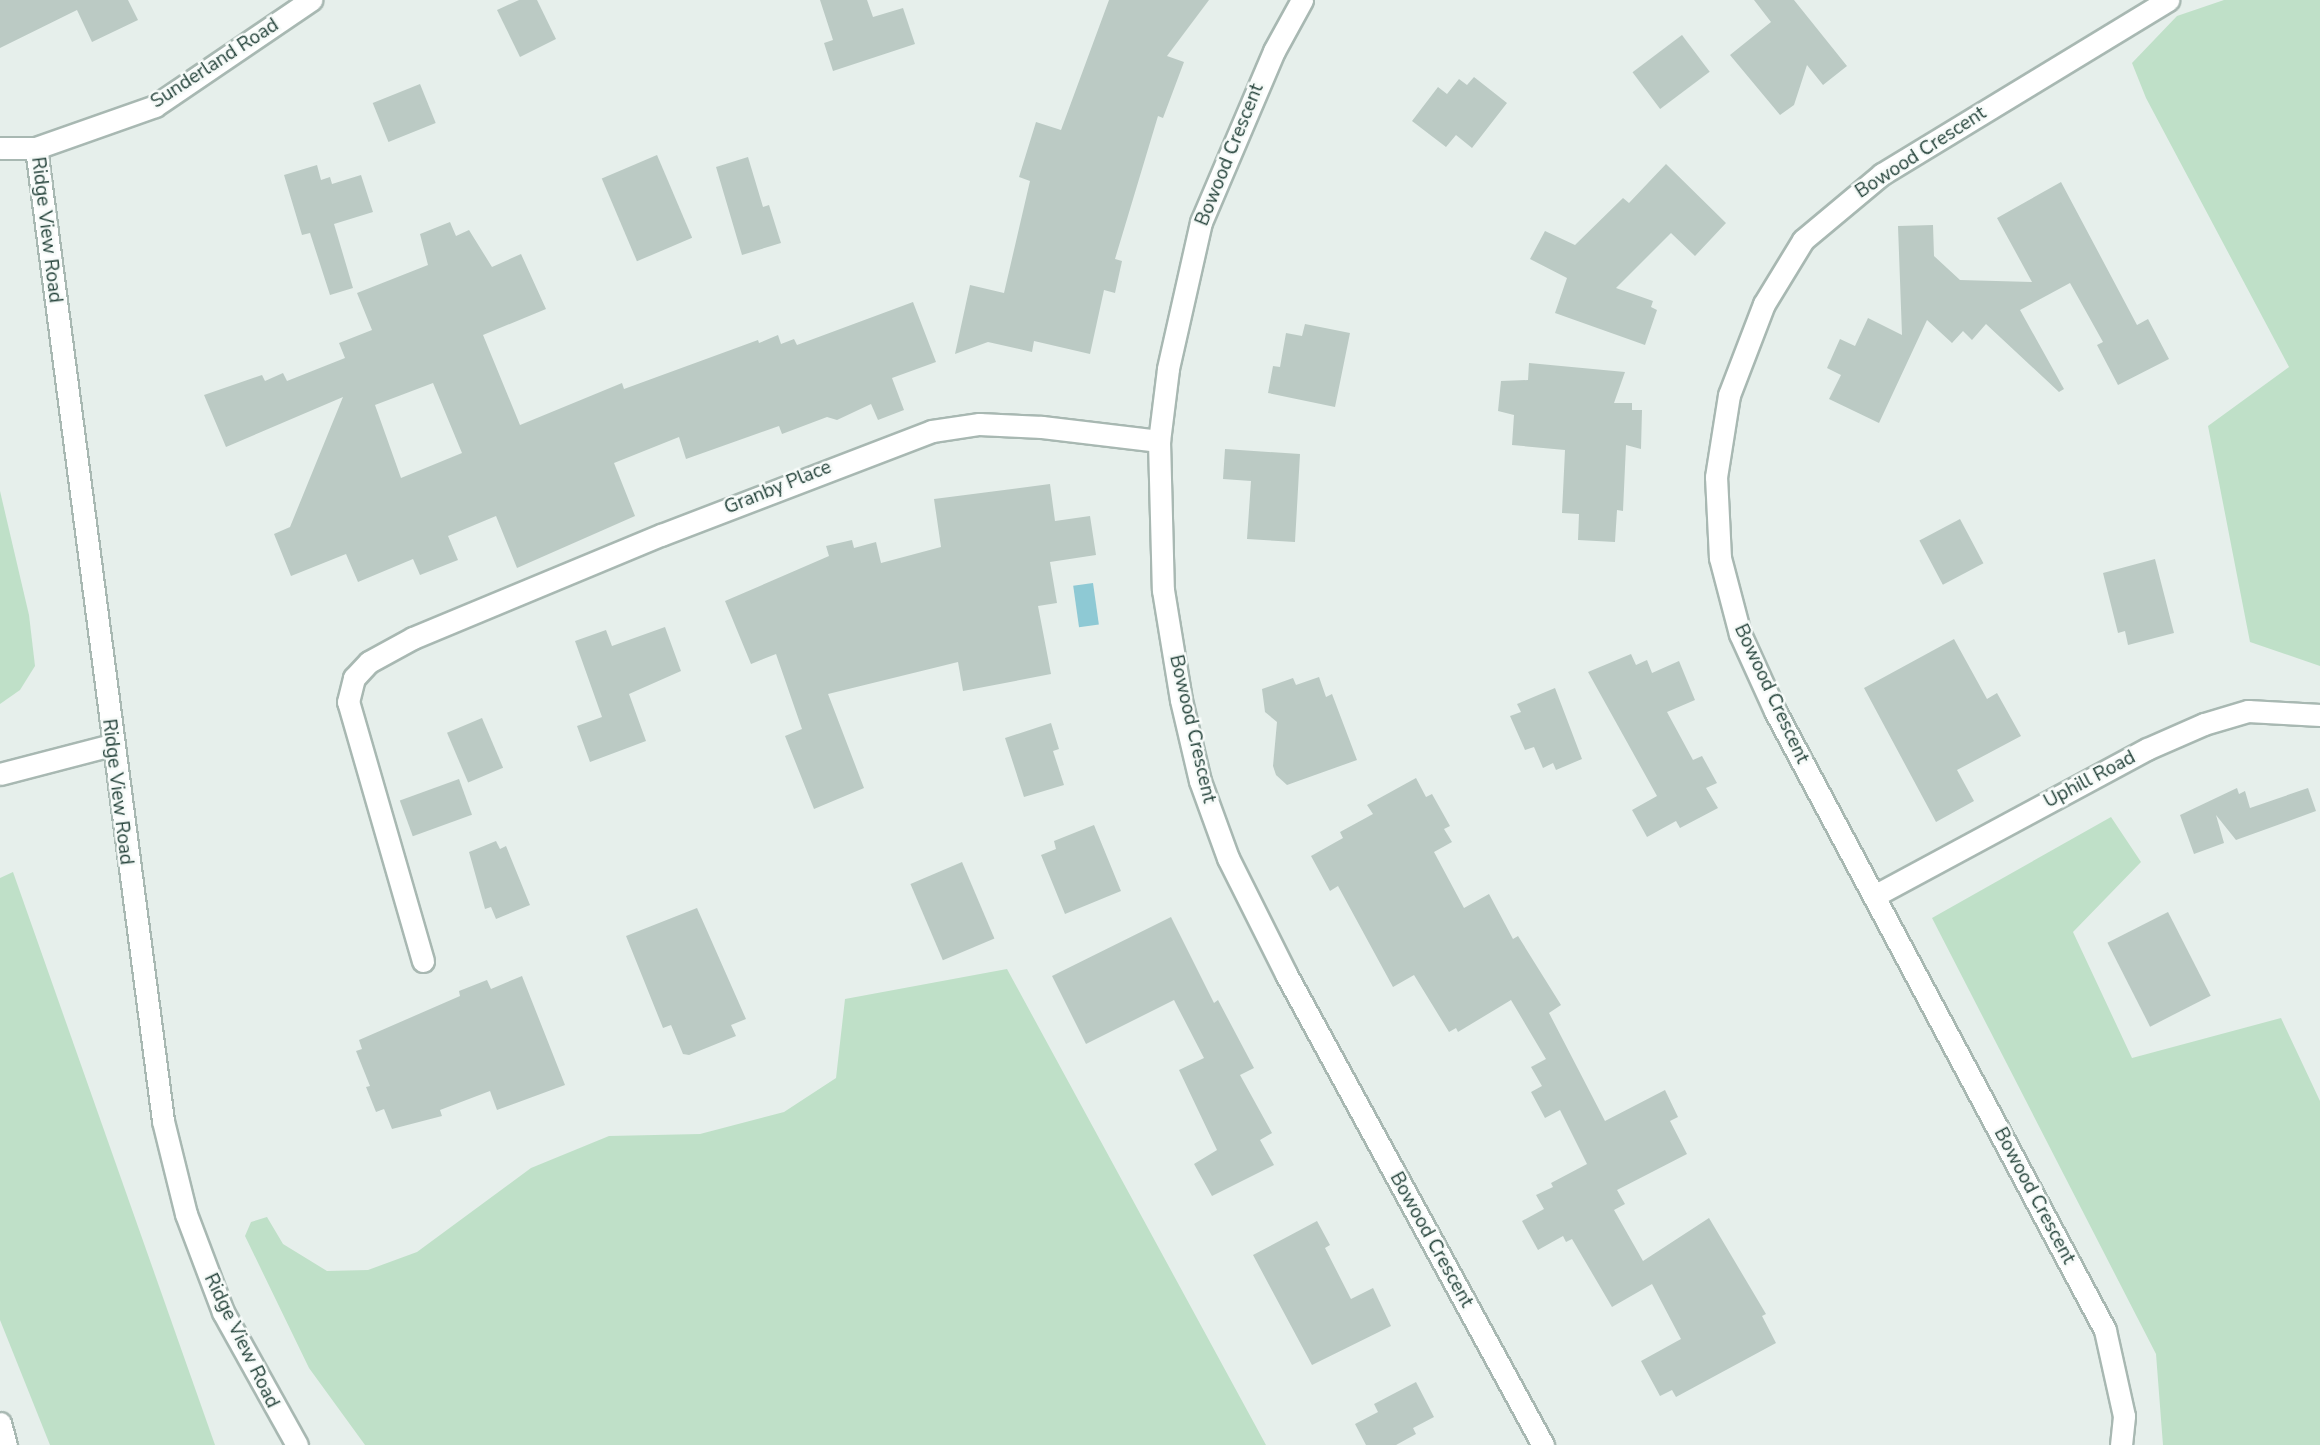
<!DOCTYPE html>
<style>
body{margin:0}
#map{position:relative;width:2320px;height:1445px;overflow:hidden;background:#e6efeb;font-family:"Nunito Sans",sans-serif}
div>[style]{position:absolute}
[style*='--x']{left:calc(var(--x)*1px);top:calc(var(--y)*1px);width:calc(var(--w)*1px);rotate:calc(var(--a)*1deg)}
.green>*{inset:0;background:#bfe0c8}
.water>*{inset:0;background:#8ec9d4;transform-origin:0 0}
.building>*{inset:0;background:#bbcac4;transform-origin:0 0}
.roads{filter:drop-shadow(2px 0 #a8b8b2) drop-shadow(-2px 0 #a8b8b2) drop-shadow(0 2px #a8b8b2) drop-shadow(0 -2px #a8b8b2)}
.service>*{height:21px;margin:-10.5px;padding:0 10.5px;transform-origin:10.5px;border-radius:10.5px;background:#fff}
.minor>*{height:21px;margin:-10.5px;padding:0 10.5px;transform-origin:10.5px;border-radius:10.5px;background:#fff}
.tertiary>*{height:21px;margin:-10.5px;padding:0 10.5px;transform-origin:10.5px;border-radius:10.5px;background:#fff}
span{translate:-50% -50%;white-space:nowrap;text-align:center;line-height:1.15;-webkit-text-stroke:5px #f7fbf9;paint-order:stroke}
.street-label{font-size:19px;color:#24423a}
</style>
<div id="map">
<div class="green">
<i style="clip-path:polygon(2224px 0,2320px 0,2320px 666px,2250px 642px,2208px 426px,2289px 367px,2146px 98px,2132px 63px,2177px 16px)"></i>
<i style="clip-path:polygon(0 491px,29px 615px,35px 666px,20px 690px,0 704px)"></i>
<i style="clip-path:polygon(2111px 817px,2141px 862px,2073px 932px,2132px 1058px,2281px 1018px,2320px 1101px,2320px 1445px,2163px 1445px,2156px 1354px,1932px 918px)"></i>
<i style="clip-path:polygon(13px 872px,215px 1445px,50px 1445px,0 1320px,0 878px)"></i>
<i style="clip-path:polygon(1007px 969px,1266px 1445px,365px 1445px,309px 1368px,245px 1236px,251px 1222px,267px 1217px,283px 1244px,327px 1271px,368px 1270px,417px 1252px,531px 1168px,609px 1136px,700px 1134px,784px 1112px,836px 1078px,845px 999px)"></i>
</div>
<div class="water">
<i style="left:1093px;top:583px;width:42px;height:20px;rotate:82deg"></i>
</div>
<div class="building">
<i style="clip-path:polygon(0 0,128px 0,138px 20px,92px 42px,77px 10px,0 48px)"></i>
<i style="clip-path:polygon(519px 0,537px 0,556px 39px,520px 57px,497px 10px)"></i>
<i style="clip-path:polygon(820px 0,867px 0,873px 17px,903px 8px,915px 44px,833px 71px,824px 43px,833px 40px)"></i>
<i style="clip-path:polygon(1109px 0,1209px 0,1167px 56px,1184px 62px,1163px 118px,1158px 116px,1115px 259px,1122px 261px,1115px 293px,1104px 290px,1090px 354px,1034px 341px,1032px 352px,988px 342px,955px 354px,970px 285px,1004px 293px,1030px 181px,1019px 177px,1036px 122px,1061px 130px)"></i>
<i style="clip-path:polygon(1754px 0,1794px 0,1847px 66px,1823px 85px,1807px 65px,1794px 105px,1780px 115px,1730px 55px,1771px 22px)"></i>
<i style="left:1682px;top:35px;width:46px;height:62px;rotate:53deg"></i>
<i style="clip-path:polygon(1474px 77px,1507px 103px,1472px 148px,1456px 135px,1446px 147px,1412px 121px,1438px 87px,1447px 94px,1459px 79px,1467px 85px)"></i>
<i style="left:420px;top:84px;width:42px;height:51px;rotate:68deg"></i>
<i style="left:657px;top:155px;width:90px;height:60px;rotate:67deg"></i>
<i style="clip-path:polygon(748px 157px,763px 207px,769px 205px,781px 243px,742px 255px,716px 167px)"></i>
<i style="clip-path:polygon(1666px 164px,1726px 223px,1695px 256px,1671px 233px,1616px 288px,1653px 301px,1651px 307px,1657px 310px,1645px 345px,1555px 313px,1567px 278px,1530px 259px,1545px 231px,1575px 245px,1623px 198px,1629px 203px)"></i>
<i style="clip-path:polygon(317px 165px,321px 180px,330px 177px,332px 184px,361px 175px,373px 212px,334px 224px,353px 288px,330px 295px,310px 233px,302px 235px,284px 175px)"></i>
<i style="clip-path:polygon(2061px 182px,2137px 325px,2148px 319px,2169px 359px,2118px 385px,2097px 345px,2103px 342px,2070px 283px,2020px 310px,2064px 389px,2059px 392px,1986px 324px,1972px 340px,1963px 331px,1952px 343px,1927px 320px,1879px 423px,1829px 399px,1841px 375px,1827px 368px,1840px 339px,1855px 346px,1868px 318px,1902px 335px,1898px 226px,1933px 225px,1934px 256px,1960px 280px,2032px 282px,1997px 218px)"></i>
<i style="clip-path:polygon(evenodd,450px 222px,456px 236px,469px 230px,492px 267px,521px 254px,546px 309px,483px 335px,520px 425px,622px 383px,624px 389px,758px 340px,759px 343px,778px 335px,781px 344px,794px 339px,797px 345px,913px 302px,936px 362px,892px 378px,904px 410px,878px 420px,871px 404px,837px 420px,827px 417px,782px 434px,779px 426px,686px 459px,679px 437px,614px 463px,635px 516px,517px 568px,496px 516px,448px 536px,458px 560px,420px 575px,413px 559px,358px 582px,346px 554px,291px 576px,274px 534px,290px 527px,343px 397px,226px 447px,204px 395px,262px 375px,265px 381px,283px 373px,287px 381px,345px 358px,339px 343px,372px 330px,357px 293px,428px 265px,420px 234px,450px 222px,433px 383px,462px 453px,401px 478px,375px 405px,433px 383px)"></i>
<i style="clip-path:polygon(1305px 324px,1350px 333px,1335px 407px,1268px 393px,1273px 366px,1280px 367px,1286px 333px,1302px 336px)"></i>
<i style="clip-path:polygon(1529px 363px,1625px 372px,1614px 403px,1632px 403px,1632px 410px,1642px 410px,1641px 449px,1626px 445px,1623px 511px,1617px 510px,1615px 542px,1578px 540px,1579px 514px,1562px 513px,1565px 450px,1512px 445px,1514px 415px,1498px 411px,1501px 381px,1528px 380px)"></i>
<i style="clip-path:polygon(1225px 449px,1300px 454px,1295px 542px,1247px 539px,1251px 481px,1223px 479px)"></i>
<i style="clip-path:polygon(1050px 484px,1055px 521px,1090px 516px,1096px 555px,1050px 562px,1057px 603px,1038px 606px,1051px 674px,963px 691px,958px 662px,828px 694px,864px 788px,814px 809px,785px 736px,802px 729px,776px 654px,751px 664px,725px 601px,829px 556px,826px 546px,852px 540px,854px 548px,876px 542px,881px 563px,941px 547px,934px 499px)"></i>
<i style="left:1960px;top:519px;width:50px;height:46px;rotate:62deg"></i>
<i style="clip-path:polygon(2155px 559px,2174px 633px,2128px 645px,2125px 631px,2118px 633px,2103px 573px)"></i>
<i style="clip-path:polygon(665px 627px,681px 671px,629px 694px,646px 741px,590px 762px,577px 726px,602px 717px,575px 641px,606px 630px,612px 646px)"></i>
<i style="clip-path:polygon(1954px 639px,1987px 699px,1997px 693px,2021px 736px,1957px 770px,1974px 801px,1936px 822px,1864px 688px)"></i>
<i style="clip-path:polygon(1631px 654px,1636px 665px,1647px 660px,1652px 673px,1679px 661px,1695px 700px,1667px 712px,1693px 760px,1702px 756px,1717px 783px,1706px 788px,1718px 808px,1680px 828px,1676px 821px,1647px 837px,1632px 810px,1657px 796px,1588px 672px)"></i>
<i style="clip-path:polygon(1319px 677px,1326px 697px,1332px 694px,1357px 760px,1287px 785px,1276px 775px,1273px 766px,1277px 722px,1265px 712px,1262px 689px,1293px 678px,1296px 685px)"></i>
<i style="clip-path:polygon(1555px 688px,1582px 759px,1556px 770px,1553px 763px,1543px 768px,1534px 747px,1525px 750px,1510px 716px,1521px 712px,1517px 704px)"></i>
<i style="left:482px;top:718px;width:54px;height:38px;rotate:67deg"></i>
<i style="clip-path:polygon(1051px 723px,1059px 749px,1053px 751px,1064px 785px,1024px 797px,1005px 738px)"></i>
<i style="clip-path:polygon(1416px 778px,1426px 797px,1432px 794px,1450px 826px,1444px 829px,1452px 842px,1434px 852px,1464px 908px,1489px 894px,1513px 939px,1518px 936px,1561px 1005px,1549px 1013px,1605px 1121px,1665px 1090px,1678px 1117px,1670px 1121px,1687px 1154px,1617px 1190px,1625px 1204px,1614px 1210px,1643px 1261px,1709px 1218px,1766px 1314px,1762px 1316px,1776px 1343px,1676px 1397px,1672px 1390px,1660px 1396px,1641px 1361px,1681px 1339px,1652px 1284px,1612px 1307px,1572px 1239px,1566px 1242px,1563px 1236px,1538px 1250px,1522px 1221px,1544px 1209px,1536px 1195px,1553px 1187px,1551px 1183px,1587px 1164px,1560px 1110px,1545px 1118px,1531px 1092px,1542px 1086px,1531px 1067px,1546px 1059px,1511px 1000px,1458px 1032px,1456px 1028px,1449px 1032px,1414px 975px,1393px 987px,1338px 886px,1330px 891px,1311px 856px,1343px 838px,1340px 832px,1373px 814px,1367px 805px)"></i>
<i style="left:459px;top:779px;width:38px;height:63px;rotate:70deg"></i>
<i style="clip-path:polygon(2237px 788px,2239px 794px,2245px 791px,2250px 808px,2308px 788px,2316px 811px,2236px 840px,2216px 815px,2224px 843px,2194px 854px,2180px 815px)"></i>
<i style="clip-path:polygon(1094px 825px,1121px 891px,1065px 914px,1041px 855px,1056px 849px,1054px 841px)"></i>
<i style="clip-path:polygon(496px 841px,500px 849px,506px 846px,530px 905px,496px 919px,491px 907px,485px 909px,469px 852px)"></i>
<i style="left:962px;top:862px;width:83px;height:56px;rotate:67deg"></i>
<i style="clip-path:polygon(697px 908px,746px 1019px,731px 1025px,736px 1036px,689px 1055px,683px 1054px,671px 1025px,663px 1028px,626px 936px)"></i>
<i style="left:2168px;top:912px;width:94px;height:68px;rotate:63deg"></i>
<i style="clip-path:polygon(1171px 917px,1214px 1003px,1218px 1000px,1254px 1068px,1240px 1075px,1272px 1133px,1260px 1140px,1274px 1165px,1212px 1196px,1194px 1164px,1217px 1150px,1179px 1070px,1204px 1058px,1174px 1000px,1086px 1044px,1052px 976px)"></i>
<i style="clip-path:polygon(522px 976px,565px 1085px,497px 1110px,490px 1091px,440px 1110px,442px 1116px,392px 1129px,384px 1109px,376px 1112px,366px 1087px,370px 1086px,356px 1051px,362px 1049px,359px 1040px,460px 996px,459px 991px,487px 980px,491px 989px)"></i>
<i style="clip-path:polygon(1317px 1221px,1330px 1245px,1325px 1248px,1351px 1299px,1373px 1288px,1391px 1326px,1312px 1365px,1253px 1255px)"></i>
<i style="clip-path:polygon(1416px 1382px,1434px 1417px,1413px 1428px,1416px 1434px,1396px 1445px,1366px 1445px,1355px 1424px,1378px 1412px,1374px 1404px)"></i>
</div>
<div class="roads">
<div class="service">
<i style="--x:0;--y:774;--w:115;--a:-14.6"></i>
<i style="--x:0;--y:1423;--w:23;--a:75"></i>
</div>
<div class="minor">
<i style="--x:1302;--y:0;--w:58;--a:118.8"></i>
<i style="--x:1274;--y:51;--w:186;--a:113.1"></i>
<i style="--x:1201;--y:222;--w:151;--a:102.7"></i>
<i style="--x:1168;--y:369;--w:73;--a:97.1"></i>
<i style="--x:1159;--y:441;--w:149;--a:88.5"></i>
<i style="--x:1163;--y:590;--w:111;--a:80.7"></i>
<i style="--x:1181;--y:700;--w:83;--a:76.8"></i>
<i style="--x:1200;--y:781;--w:82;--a:70"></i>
<i style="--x:1228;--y:858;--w:130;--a:63.4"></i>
<i style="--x:1286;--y:974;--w:537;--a:61.38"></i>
<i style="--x:36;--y:148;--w:126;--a:-19.4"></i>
<i style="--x:155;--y:106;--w:189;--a:-34.2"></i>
<i style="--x:1874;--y:896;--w:310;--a:-28.3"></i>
<i style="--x:2147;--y:749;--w:62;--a:-23.7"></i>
<i style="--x:2204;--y:724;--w:46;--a:-16.5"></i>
<i style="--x:2248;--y:711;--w:72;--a:3.2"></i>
<i style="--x:423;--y:961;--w:270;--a:-106.1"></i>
<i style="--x:348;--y:702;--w:25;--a:-76"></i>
<i style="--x:354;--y:678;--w:22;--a:-47"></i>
<i style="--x:369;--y:662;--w:50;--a:-28.6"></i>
<i style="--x:413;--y:638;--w:269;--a:-22.6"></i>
<i style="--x:661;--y:535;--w:290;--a:-21"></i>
<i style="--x:932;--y:431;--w:48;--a:-8.5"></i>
<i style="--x:979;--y:424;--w:63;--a:2.7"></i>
<i style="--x:1042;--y:427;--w:118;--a:6.8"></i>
<i style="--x:2121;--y:1445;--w:29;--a:-84"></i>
<i style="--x:2124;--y:1416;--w:88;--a:-102.5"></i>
<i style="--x:2105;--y:1330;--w:701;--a:-118.06"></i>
<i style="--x:1775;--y:711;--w:85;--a:-114.4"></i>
<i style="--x:1740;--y:634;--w:79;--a:-104.7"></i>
<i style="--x:1720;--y:558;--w:81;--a:-92.8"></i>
<i style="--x:1716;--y:477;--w:83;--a:-81"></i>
<i style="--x:1729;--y:395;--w:97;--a:-69"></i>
<i style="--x:1764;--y:304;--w:75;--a:-58.6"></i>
<i style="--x:1803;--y:240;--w:103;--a:-39.9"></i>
<i style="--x:1882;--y:174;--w:335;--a:-31.3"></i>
</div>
<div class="tertiary">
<i style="--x:0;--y:148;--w:36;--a:0"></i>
<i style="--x:36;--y:148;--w:981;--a:82.56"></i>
<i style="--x:163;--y:1121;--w:96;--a:76.1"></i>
<i style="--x:186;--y:1214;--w:105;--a:69.3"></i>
<i style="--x:223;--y:1312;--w:152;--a:60.9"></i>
</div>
</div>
<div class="street-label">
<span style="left:215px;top:64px;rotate:-33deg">Sunderland Road</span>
<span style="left:1921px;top:153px;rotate:-33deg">Bowood Crescent</span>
<span style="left:1230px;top:155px;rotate:-68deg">Bowood Crescent</span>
<span style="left:46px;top:230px;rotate:83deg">Ridge View Road</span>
<span style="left:778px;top:488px;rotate:-22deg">Granby Place</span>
<span style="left:1771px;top:694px;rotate:65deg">Bowood Crescent</span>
<span style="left:1192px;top:729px;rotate:77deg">Bowood Crescent</span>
<span style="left:2090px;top:780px;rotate:-28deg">Uphill Road</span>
<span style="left:117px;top:792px;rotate:83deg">Ridge View Road</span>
<span style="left:2034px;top:1196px;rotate:62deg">Bowood Crescent</span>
<span style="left:1431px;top:1240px;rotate:61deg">Bowood Crescent</span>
<span style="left:241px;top:1341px;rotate:64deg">Ridge View Road</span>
</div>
</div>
